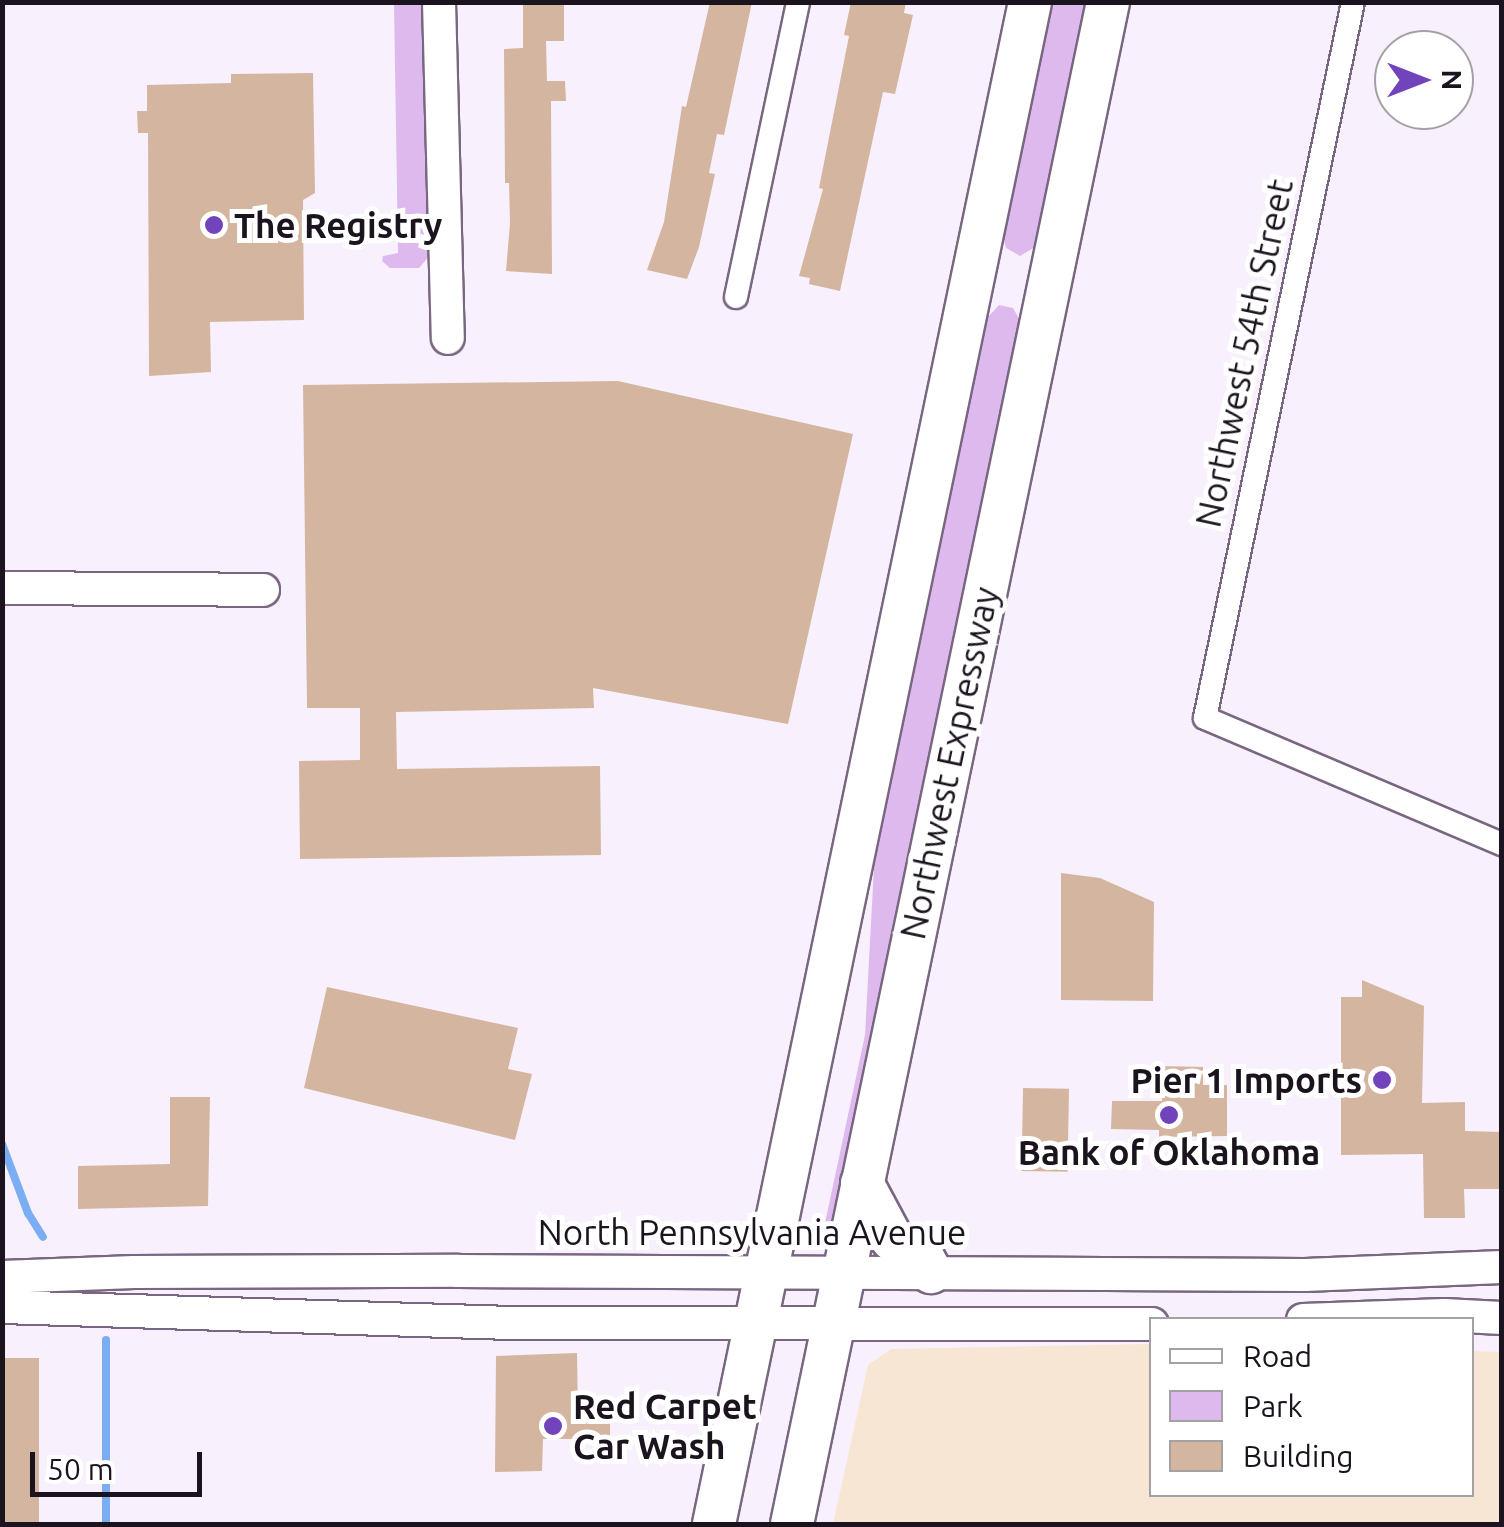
<!DOCTYPE html>
<style>
body{margin:0}
#map{position:relative;width:1504px;height:1527px;overflow:hidden;background:#f8f0fc;font-family:Ubuntu,sans-serif}
div>[style]{position:absolute}
[style*='--x']{left:calc(var(--x)*1px);top:calc(var(--y)*1px);width:calc(var(--w)*1px);rotate:calc(var(--a)*1deg)}
.commercial>*{inset:0;background:#f7e6d4}
.green>*{inset:0;background:#deb9ed}
.stream>*{height:8px;margin:-4px;padding:0 4px;transform-origin:4px;border-radius:4px;background:#7badf2}
.building>*{inset:0;background:#d4b6a0;transform-origin:0 0}
.roads{filter:drop-shadow(2px 0 #796680) drop-shadow(-2px 0 #796680) drop-shadow(0 2px #796680) drop-shadow(0 -2px #796680)}
.street>*{height:22px;margin:-11px;padding:0 11px;transform-origin:11px;border-radius:11px;background:#fff}
.secondary>*{height:32px;margin:-16px;padding:0 16px;transform-origin:16px;border-radius:16px;background:#fff}
.highway>*{height:42px;margin:-21px;padding:0 21px;transform-origin:21px;border-radius:21px;background:#fff}
.dots>*{width:28px;height:28px;translate:-50% -50%;box-sizing:border-box;border:5px solid #fff;border-radius:50%}
span{translate:-50% -50%;white-space:nowrap;text-align:center;line-height:1.15;-webkit-text-stroke:10px #fff;paint-order:stroke}
.poi-label{font-size:35px;color:#1b141e;font-weight:700}
.left{translate:0 -50%;text-align:left}
.right{translate:-100% -50%;text-align:right}
.street-label{font-size:35px;color:#1b141e}
.frame{position:absolute;inset:0;border:5px solid #1b141e;pointer-events:none}
.legend{position:absolute;left:1149px;top:1317px;width:325px;height:180px;box-sizing:border-box;background:#fff;border:2px solid #a4a1a5;margin:0;padding:12px 18px;list-style:none;font-size:30px;color:#1b141e}
.legend li{display:flex;align-items:center;gap:20px;height:50px}
.legend b{width:50px;border:2px solid #a4a1a5}
.north{position:absolute;left:1374px;top:30px;width:100px;height:100px;box-sizing:border-box;background:#fff;border:2px solid #a4a1a5;border-radius:50%;rotate:90deg;font-size:28px;font-weight:700;line-height:40px;text-align:center;color:#1b141e}
.north::after{content:'';display:block;margin:auto;width:35px;height:45px;background:#7244bc;clip-path:polygon(50% 0,100% 100%,50% 72%,0 100%)}
.scale{position:absolute;left:30px;top:1452px;width:172px;height:45px;box-sizing:border-box;border:5px solid #1b141e;border-top:0;padding-left:12px;font-size:30px;line-height:35px;white-space:nowrap;color:#1b141e;-webkit-text-stroke:8px #fff;paint-order:stroke}
</style>
<div id="map">
<div class="commercial">
<i style="clip-path:polygon(1151px 1344px,1152px 1494px,1472px 1494px,1472px 1351px,1501px 1352px,1501px 1524px,833px 1524px,868px 1365px,891px 1349px)"></i>
</div>
<div class="green">
<i style="clip-path:polygon(394px 3px,428px 3px,431px 254px,419px 268px,390px 268px,382px 261px,383px 256px,398px 253px)"></i>
<i style="clip-path:polygon(1053px 3px,1087px 3px,1037px 246px,1020px 256px,1006px 248px,1004px 240px)"></i>
<i style="clip-path:polygon(999px 305px,1013px 308px,1021px 322px,833px 1229px,821px 1242px,865px 1035px,874px 867px,988px 317px)"></i>
</div>
<div class="stream">
<i style="--x:2;--y:1144;--w:74;--a:69.4"></i>
<i style="--x:28;--y:1213;--w:28;--a:58"></i>
<i style="--x:106;--y:1340;--w:184;--a:90"></i>
</div>
<div class="building">
<i style="clip-path:polygon(523px 2px,564px 2px,564px 41px,546px 41px,547px 81px,565px 81px,566px 101px,551px 101px,552px 274px,506px 271px,510px 223px,509px 183px,505px 183px,504px 49px,523px 48px)"></i>
<i style="clip-path:polygon(710px 2px,752px 2px,724px 135px,717px 134px,709px 173px,715px 174px,699px 247px,687px 279px,647px 270px,664px 222px,682px 106px,686px 107px)"></i>
<i style="clip-path:polygon(851px 2px,906px 2px,904px 13px,913px 15px,895px 94px,883px 92px,840px 291px,809px 284px,810px 278px,799px 276px,823px 189px,819px 188px,849px 36px,844px 35px)"></i>
<i style="clip-path:polygon(313px 73px,315px 193px,303px 200px,304px 320px,210px 322px,211px 372px,149px 376px,148px 133px,138px 133px,137px 111px,147px 111px,147px 85px,231px 83px,231px 74px)"></i>
<i style="clip-path:polygon(618px 381px,853px 434px,788px 724px,593px 688px,594px 708px,396px 712px,397px 769px,600px 766px,601px 855px,300px 859px,299px 761px,360px 760px,360px 708px,307px 708px,303px 385px)"></i>
<i style="clip-path:polygon(1061px 873px,1100px 878px,1154px 902px,1153px 1001px,1061px 1000px)"></i>
<i style="clip-path:polygon(1362px 980px,1424px 1006px,1422px 1103px,1465px 1102px,1465px 1131px,1502px 1132px,1502px 1189px,1464px 1189px,1465px 1218px,1424px 1218px,1423px 1154px,1341px 1155px,1341px 997px,1362px 997px)"></i>
<i style="clip-path:polygon(327px 987px,518px 1028px,508px 1069px,532px 1074px,515px 1140px,304px 1088px)"></i>
<i style="clip-path:polygon(1162px 1066px,1203px 1067px,1203px 1085px,1227px 1085px,1227px 1136px,1159px 1137px,1159px 1130px,1111px 1129px,1112px 1101px,1162px 1101px)"></i>
<i style="left:1023px;top:1088px;width:46px;height:83px;rotate:1deg"></i>
<i style="clip-path:polygon(170px 1097px,210px 1097px,208px 1206px,78px 1209px,78px 1166px,170px 1164px)"></i>
<i style="clip-path:polygon(577px 1353px,578px 1412px,610px 1412px,610px 1439px,543px 1439px,542px 1471px,495px 1472px,496px 1356px)"></i>
<i style="left:2px;top:1358px;width:37px;height:166px"></i>
</div>
<div class="roads">
<div class="street">
<i style="--x:1353;--y:2;--w:731;--a:101.68"></i>
<i style="--x:1205;--y:718;--w:323;--a:23"></i>
<i style="--x:736;--y:297;--w:301;--a:-78.1"></i>
</div>
<div class="secondary">
<i style="--x:439;--y:2;--w:336;--a:88.5"></i>
<i style="--x:2;--y:588;--w:261;--a:0.4"></i>
<i style="--x:2;--y:1277;--w:132;--a:-2.2"></i>
<i style="--x:134;--y:1272;--w:324;--a:-0.2"></i>
<i style="--x:458;--y:1271;--w:847;--a:0.27"></i>
<i style="--x:1305;--y:1275;--w:197;--a:-2.3"></i>
<i style="--x:2;--y:1307;--w:499;--a:1.8"></i>
<i style="--x:501;--y:1323;--w:651;--a:0.09"></i>
<i style="--x:1303;--y:1320;--w:141;--a:-2"></i>
<i style="--x:1444;--y:1315;--w:58;--a:3"></i>
</div>
<div class="highway">
<i style="--x:862;--y:1183;--w:64;--a:61.8"></i>
<i style="--x:892;--y:1239;--w:38;--a:33"></i>
<i style="--x:924;--y:1260;--w:14;--a:60"></i>
<i style="--x:714;--y:1524;--w:1554;--a:-78.27"></i>
<i style="--x:792;--y:1524;--w:1554;--a:-78.27"></i>
</div>
</div>
<div class="dots">
<i style="left:214px;top:225px;background:#7244bc"></i>
<i style="left:1382px;top:1080px;background:#7244bc"></i>
<i style="left:1169px;top:1115px;background:#7244bc"></i>
<i style="left:553px;top:1426px;background:#7244bc"></i>
</div>
<div class="poi-label">
<span class="left" style="left:234px;top:225px">The Registry</span>
<span class="right" style="left:1362px;top:1080px">Pier 1 Imports</span>
<span style="left:1169px;top:1152px">Bank of Oklahoma</span>
<span class="left" style="left:573px;top:1426px">Red Carpet<br>Car Wash</span>
</div>
<div class="street-label">
<span style="left:1244px;top:353px;rotate:-78deg">Northwest 54th Street</span>
<span style="left:949px;top:763px;rotate:-78deg">Northwest Expressway</span>
<span style="left:752px;top:1232px">North Pennsylvania Avenue</span>
</div>
<div class="frame"></div>
<ul class="legend">
<li><b style="height:12px;background:#fff"></b>Road</li>
<li><b style="height:28px;background:#deb9ed"></b>Park</li>
<li><b style="height:28px;background:#d4b6a0"></b>Building</li>
</ul>
<div class="north">N</div>
<div class="scale">50 m</div>
</div>
